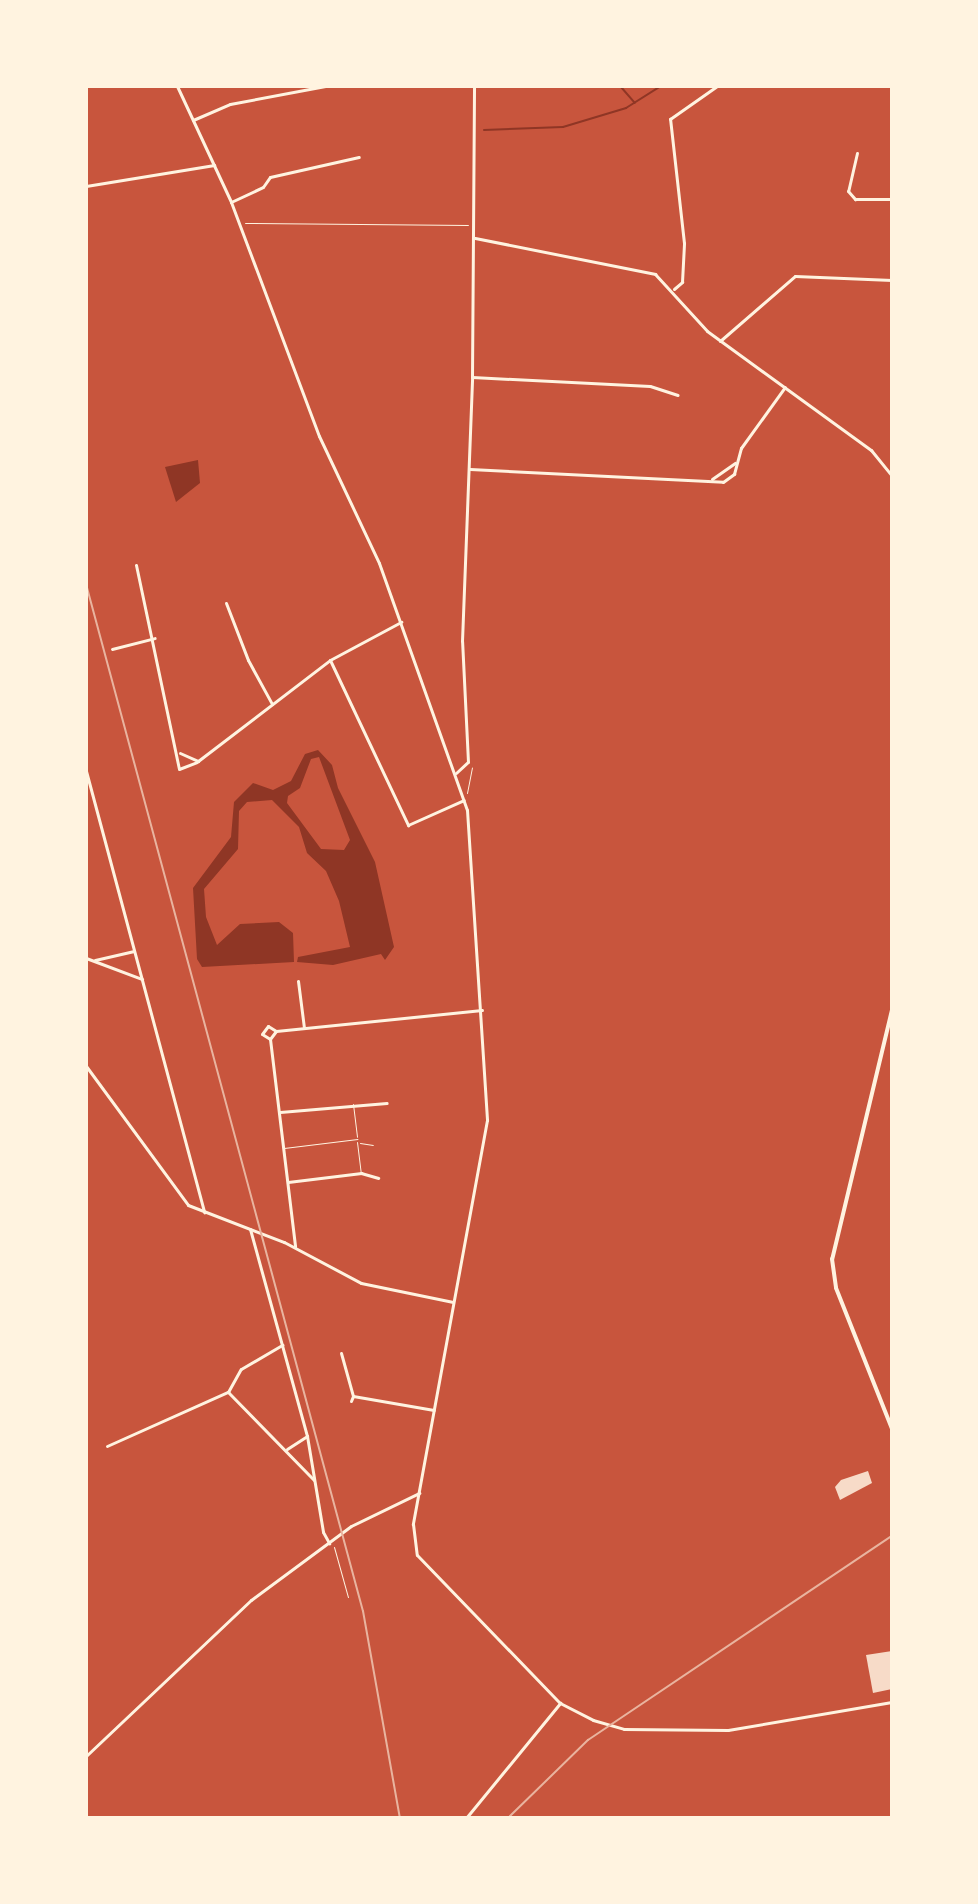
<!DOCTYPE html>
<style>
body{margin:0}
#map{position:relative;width:978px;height:1904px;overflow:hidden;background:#c8553d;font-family:"Asap Condensed",sans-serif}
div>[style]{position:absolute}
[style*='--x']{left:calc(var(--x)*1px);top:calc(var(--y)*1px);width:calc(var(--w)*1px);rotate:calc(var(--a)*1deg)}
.water>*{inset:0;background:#8f3625}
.stream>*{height:2px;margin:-1px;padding:0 1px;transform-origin:1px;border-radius:1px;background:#8f3625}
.building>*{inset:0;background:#f7dbc8}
.path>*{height:1px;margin:-0.5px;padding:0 0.5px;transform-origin:0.5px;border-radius:0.5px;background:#fff3e0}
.service>*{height:1px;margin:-0.5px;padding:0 0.5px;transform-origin:0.5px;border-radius:0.5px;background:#fff3e0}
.minor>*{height:3px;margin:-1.5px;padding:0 1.5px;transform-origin:1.5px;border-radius:1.5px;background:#fff3e0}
.primary>*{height:4px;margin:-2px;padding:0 2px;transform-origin:2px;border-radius:2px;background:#fff3e0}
.rail>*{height:2px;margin:-1px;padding:0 1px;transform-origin:1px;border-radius:1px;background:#e9b49f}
span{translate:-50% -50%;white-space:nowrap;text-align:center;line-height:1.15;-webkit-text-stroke:6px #fff3e0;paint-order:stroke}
.frame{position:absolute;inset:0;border:88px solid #fff3e0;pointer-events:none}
</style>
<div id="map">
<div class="water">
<i style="clip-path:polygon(198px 460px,200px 483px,176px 502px,165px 467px)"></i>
<i style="clip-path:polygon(evenodd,318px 750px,332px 765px,338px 788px,375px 862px,394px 947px,385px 960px,381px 954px,333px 965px,297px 962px,298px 957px,350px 947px,339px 901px,326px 871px,307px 853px,299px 827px,272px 800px,247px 802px,239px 811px,238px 849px,204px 889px,206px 917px,217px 945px,240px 924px,279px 922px,293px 933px,294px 962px,202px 967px,197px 959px,193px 888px,231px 837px,234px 802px,253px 783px,273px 790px,291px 781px,305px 754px,318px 750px,319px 757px,350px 840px,344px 850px,321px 849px,287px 803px,288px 796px,300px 788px,311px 759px,319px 757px)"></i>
</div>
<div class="stream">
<i style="--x:621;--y:87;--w:21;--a:49"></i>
<i style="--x:484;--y:130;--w:79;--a:-2.2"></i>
<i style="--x:563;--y:127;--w:66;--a:-16.8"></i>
<i style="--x:626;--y:108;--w:41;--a:-32.2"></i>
</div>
<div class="building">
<i style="clip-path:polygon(868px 1471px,872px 1483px,840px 1500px,835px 1487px,841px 1480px)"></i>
<i style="clip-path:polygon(892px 1651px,892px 1689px,873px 1693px,866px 1655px)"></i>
</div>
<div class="path">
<i style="--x:245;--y:223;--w:223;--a:0.5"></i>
<i style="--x:467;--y:793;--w:26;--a:-79"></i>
<i style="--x:334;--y:1547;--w:52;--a:74.4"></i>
</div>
<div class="service">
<i style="--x:353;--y:1104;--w:33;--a:83"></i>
<i style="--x:357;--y:1142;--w:31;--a:83"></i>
<i style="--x:360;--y:1143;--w:13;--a:9"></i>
<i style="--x:284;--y:1148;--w:74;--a:-7"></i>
</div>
<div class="minor">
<i style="--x:177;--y:86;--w:128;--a:65"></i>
<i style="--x:231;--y:202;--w:250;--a:69.4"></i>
<i style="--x:319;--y:436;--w:140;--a:64.7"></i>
<i style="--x:379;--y:563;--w:262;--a:70.4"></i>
<i style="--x:467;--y:810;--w:311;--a:86.3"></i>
<i style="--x:487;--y:1120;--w:411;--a:100.4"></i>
<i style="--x:413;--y:1524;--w:31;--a:83"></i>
<i style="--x:417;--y:1555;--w:206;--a:46"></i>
<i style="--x:560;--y:1703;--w:37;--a:27"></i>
<i style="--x:593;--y:1720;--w:32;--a:16"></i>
<i style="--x:624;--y:1729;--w:104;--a:0.6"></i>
<i style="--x:728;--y:1730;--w:166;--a:-9.7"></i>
<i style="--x:193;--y:120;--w:40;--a:-23.4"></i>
<i style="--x:230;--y:104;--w:97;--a:-10.7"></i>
<i style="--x:857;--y:153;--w:39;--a:103"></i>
<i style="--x:848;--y:191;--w:11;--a:49"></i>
<i style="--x:855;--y:199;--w:37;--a:0"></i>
<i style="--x:86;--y:186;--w:130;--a:-9.3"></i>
<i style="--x:231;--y:202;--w:35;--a:-25"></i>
<i style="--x:263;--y:187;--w:12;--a:-55"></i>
<i style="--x:270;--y:177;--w:91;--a:-12.7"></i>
<i style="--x:475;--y:238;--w:184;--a:11.3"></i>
<i style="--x:655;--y:274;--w:77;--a:47.6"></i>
<i style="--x:707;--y:331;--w:203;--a:36"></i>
<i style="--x:871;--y:450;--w:33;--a:51"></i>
<i style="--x:674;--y:289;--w:11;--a:-41"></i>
<i style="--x:682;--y:282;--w:39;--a:-87"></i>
<i style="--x:684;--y:243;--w:125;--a:-96.4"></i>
<i style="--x:670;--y:119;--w:57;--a:-35.1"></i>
<i style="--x:720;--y:341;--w:99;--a:-40.9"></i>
<i style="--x:795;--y:276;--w:97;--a:2.4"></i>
<i style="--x:472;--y:377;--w:178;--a:2.9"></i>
<i style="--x:650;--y:386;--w:29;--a:18"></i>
<i style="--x:470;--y:469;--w:253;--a:2.9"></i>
<i style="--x:723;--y:482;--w:14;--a:-36"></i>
<i style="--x:734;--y:474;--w:27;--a:-75"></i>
<i style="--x:741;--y:448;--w:75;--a:-54.2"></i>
<i style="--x:712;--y:479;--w:28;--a:-35"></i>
<i style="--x:136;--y:565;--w:208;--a:78.1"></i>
<i style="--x:179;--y:769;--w:19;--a:-21"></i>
<i style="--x:226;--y:603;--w:61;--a:68.9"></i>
<i style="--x:248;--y:660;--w:50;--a:61.4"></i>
<i style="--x:112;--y:649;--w:44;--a:-14.3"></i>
<i style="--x:330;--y:660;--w:183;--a:64.7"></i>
<i style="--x:408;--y:825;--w:61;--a:-24.1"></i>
<i style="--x:180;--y:753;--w:20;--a:24"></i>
<i style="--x:198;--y:761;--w:166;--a:-37.4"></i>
<i style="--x:330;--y:660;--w:81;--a:-28.2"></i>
<i style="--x:86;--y:771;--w:457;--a:75"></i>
<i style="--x:456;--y:773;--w:16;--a:-43"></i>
<i style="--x:468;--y:762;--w:121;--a:-92.8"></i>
<i style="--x:462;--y:641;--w:264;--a:-87.8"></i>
<i style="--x:472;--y:377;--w:291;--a:-89.6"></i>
<i style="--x:86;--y:958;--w:60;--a:20.6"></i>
<i style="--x:95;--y:960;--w:40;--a:-13"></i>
<i style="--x:298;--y:981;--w:47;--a:82.7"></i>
<i style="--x:276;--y:1031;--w:10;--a:127"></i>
<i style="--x:270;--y:1039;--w:209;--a:83.1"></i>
<i style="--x:270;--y:1039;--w:9;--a:-148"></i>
<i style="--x:262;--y:1034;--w:10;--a:-53"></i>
<i style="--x:268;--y:1026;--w:9;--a:32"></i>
<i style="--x:276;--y:1031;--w:207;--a:-5.8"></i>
<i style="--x:86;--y:1066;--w:172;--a:53.7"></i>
<i style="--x:188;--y:1205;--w:103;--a:21.1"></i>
<i style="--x:284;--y:1242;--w:87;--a:28"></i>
<i style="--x:361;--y:1283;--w:94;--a:11.7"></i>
<i style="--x:280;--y:1112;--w:107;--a:-4.8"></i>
<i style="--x:288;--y:1182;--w:74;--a:-7"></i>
<i style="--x:361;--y:1173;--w:18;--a:16"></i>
<i style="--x:250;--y:1229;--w:215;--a:74.6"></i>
<i style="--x:307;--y:1436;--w:97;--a:80.5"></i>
<i style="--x:323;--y:1532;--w:13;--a:61"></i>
<i style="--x:341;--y:1353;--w:45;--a:74.4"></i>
<i style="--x:228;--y:1392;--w:123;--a:45.7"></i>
<i style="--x:351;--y:1401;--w:5;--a:-68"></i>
<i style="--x:353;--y:1396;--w:82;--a:9.8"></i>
<i style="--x:107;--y:1446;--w:133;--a:-24.1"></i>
<i style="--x:228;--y:1392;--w:26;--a:-61"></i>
<i style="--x:241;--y:1369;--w:48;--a:-30.3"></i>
<i style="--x:287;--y:1449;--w:24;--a:-33"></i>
<i style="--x:86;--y:1756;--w:227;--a:-43.4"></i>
<i style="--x:251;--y:1600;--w:124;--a:-36.5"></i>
<i style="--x:351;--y:1526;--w:76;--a:-25.9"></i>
<i style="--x:466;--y:1818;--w:149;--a:-50.7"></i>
</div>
<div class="primary">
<i style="--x:892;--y:1010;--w:256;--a:103.5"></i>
<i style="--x:832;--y:1259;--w:29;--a:82"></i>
<i style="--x:836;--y:1288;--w:152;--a:68.3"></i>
</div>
<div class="rail">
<i style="--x:86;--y:584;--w:1064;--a:74.91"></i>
<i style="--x:363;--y:1611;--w:210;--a:79.9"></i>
<i style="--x:508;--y:1818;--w:112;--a:-44.3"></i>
<i style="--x:588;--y:1740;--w:366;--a:-33.9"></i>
</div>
<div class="frame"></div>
</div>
